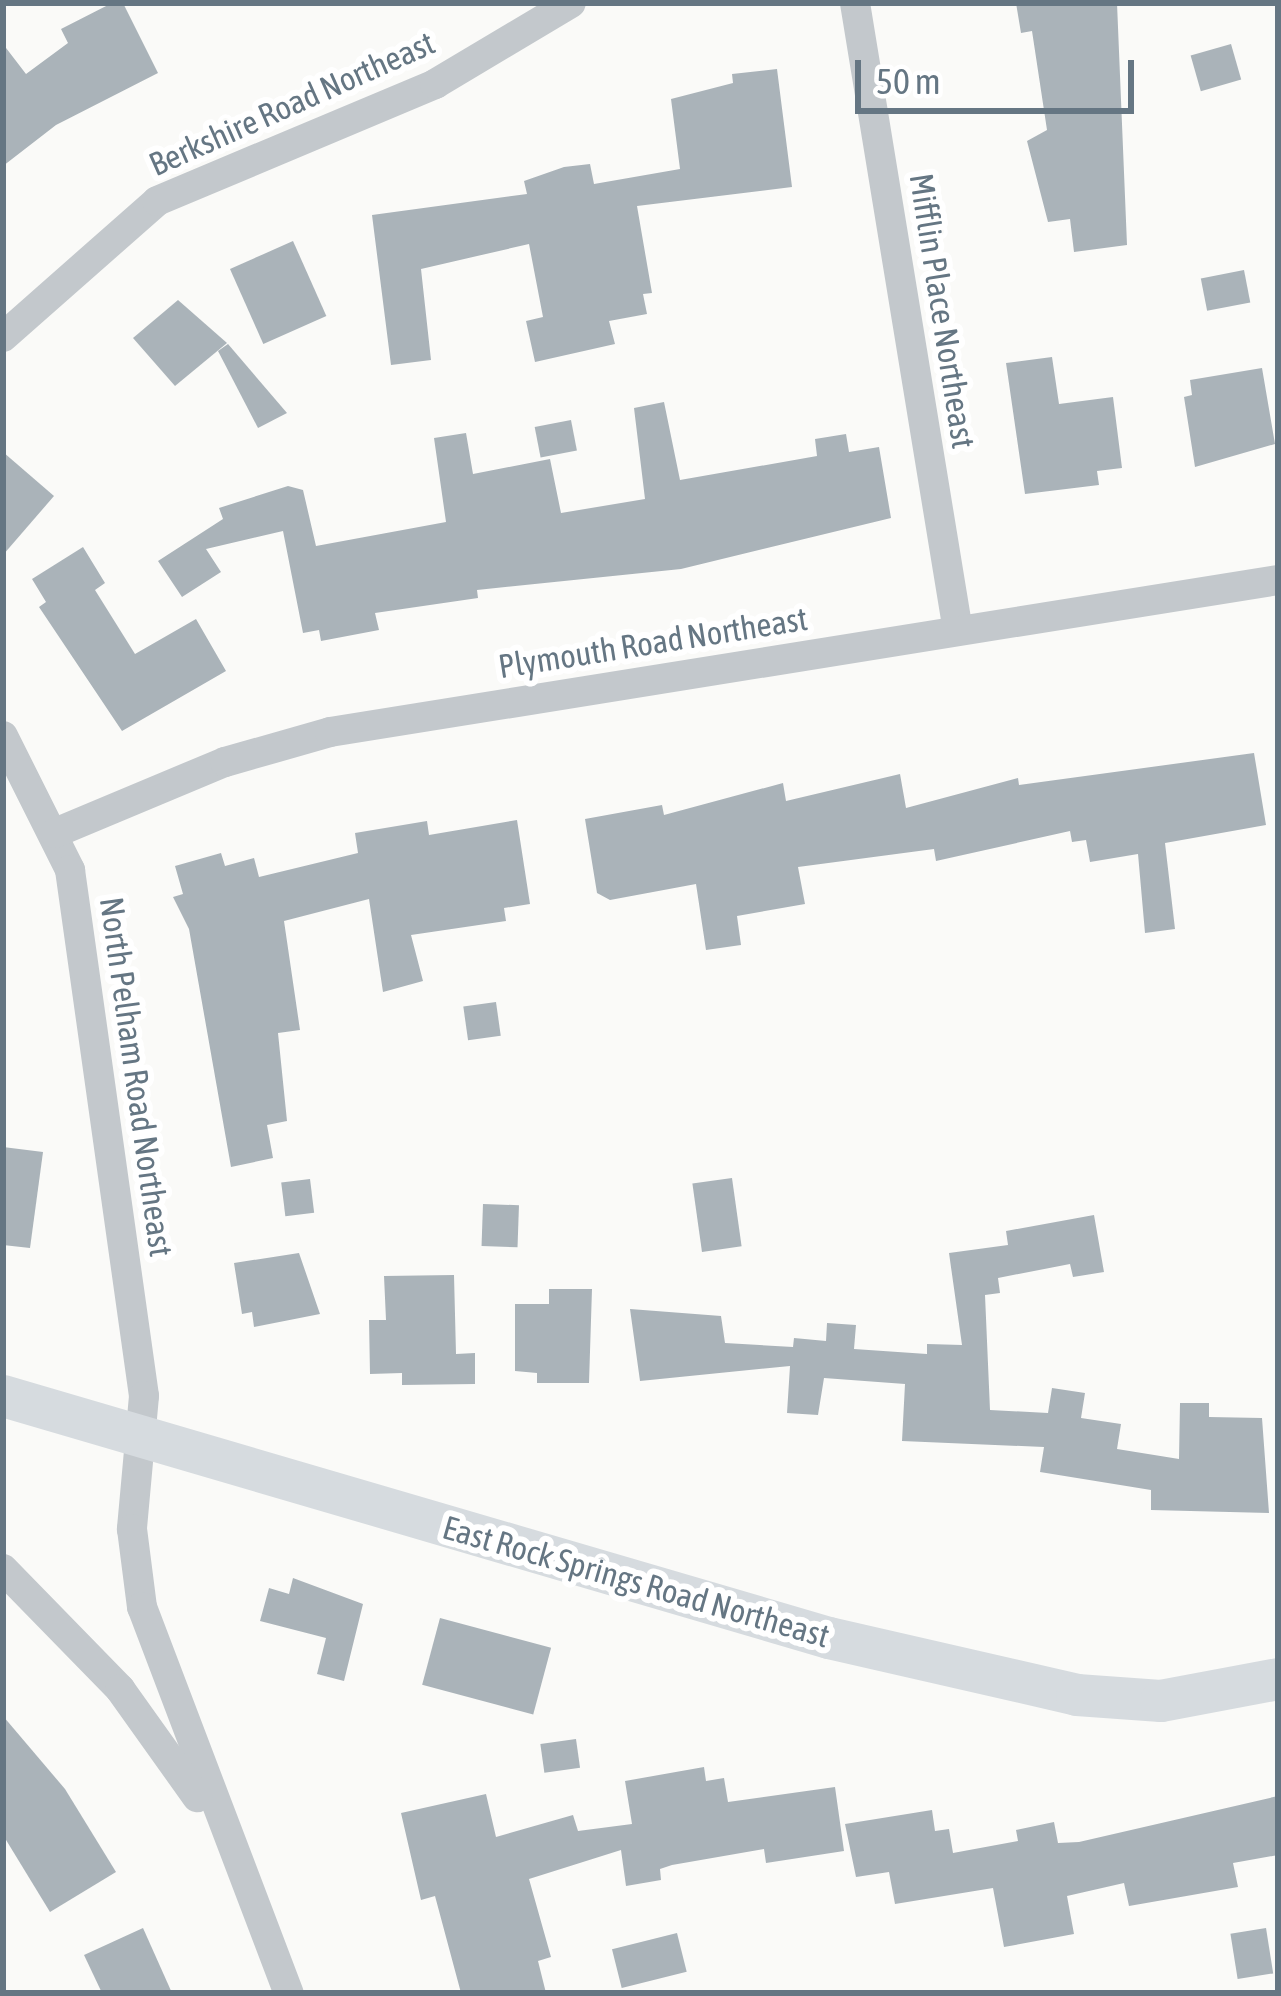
<!DOCTYPE html>
<style>
body{margin:0}
#map{position:relative;width:1281px;height:1996px;overflow:hidden;background:#fafaf8;font-family:"Asap Condensed",sans-serif}
div>[style]{position:absolute}
[style*='--x']{left:calc(var(--x)*1px);top:calc(var(--y)*1px);width:calc(var(--w)*1px);rotate:calc(var(--a)*1deg)}
.building>*{inset:0;background:#aab3b9;transform-origin:0 0}
.street>*{height:30px;margin:-15px;padding:0 15px;transform-origin:15px;border-radius:15px;background:#c3c8cc}
.secondary>*{height:42px;margin:-21px;padding:0 21px;transform-origin:21px;border-radius:21px;background:#d6dbdf}
span{translate:-50% -50%;white-space:nowrap;text-align:center;line-height:1.15;-webkit-text-stroke:12px #fff;paint-order:stroke}
.street-label{font-size:33px;color:#657683}
.frame{position:absolute;inset:0;border:6px solid #657683;pointer-events:none}
.scale{position:absolute;left:855px;top:60px;width:279px;height:54px;box-sizing:border-box;border:6px solid #657683;border-top:0;padding-left:15px;font-size:36px;line-height:42px;white-space:nowrap;color:#657683;-webkit-text-stroke:9px #fff;paint-order:stroke}
</style>
<div id="map">
<div class="building">
<i style="clip-path:polygon(112px 3px,123px 3px,158px 73px,56px 125px,3px 166px,3px 44px,26px 74px,68px 43px,61px 29px)"></i>
<i style="clip-path:polygon(1016px 3px,1117px 3px,1127px 245px,1074px 252px,1070px 219px,1048px 222px,1027px 141px,1047px 130px,1032px 31px,1021px 33px)"></i>
<i style="left:1231px;top:44px;width:37px;height:42px;rotate:74deg"></i>
<i style="clip-path:polygon(777px 69px,792px 187px,637px 206px,652px 293px,643px 294px,647px 314px,609px 321px,615px 344px,535px 362px,526px 321px,543px 317px,529px 244px,421px 269px,431px 360px,391px 365px,372px 215px,527px 194px,524px 181px,564px 167px,590px 164px,594px 184px,680px 169px,671px 99px,733px 83px,732px 74px)"></i>
<i style="left:293px;top:241px;width:82px;height:69px;rotate:66deg"></i>
<i style="left:1244px;top:270px;width:33px;height:44px;rotate:79deg"></i>
<i style="clip-path:polygon(178px 300px,227px 343px,175px 386px,133px 338px)"></i>
<i style="clip-path:polygon(228px 344px,287px 413px,258px 428px,218px 351px)"></i>
<i style="clip-path:polygon(1052px 357px,1059px 404px,1113px 397px,1122px 468px,1097px 471px,1099px 485px,1025px 494px,1006px 363px)"></i>
<i style="clip-path:polygon(1262px 368px,1275px 444px,1195px 467px,1184px 397px,1192px 395px,1190px 380px)"></i>
<i style="clip-path:polygon(664px 402px,680px 480px,817px 456px,815px 439px,846px 434px,849px 452px,879px 447px,891px 518px,681px 569px,477px 590px,478px 598px,375px 613px,379px 630px,321px 641px,319px 630px,303px 633px,283px 531px,206px 549px,221px 572px,182px 597px,158px 561px,223px 519px,219px 508px,288px 486px,303px 490px,316px 546px,446px 522px,434px 438px,466px 433px,473px 474px,550px 459px,561px 513px,645px 499px,634px 408px)"></i>
<i style="left:571px;top:420px;width:31px;height:37px;rotate:79deg"></i>
<i style="clip-path:polygon(3px 452px,54px 496px,3px 555px)"></i>
<i style="clip-path:polygon(83px 547px,105px 583px,95px 590px,135px 654px,196px 619px,226px 671px,122px 731px,39px 607px,46px 602px,32px 579px)"></i>
<i style="clip-path:polygon(1254px 753px,1266px 825px,1165px 843px,1175px 929px,1145px 933px,1138px 854px,1090px 862px,1086px 840px,1072px 842px,1070px 831px,936px 861px,934px 849px,798px 867px,805px 904px,737px 916px,741px 945px,706px 950px,696px 884px,610px 900px,597px 893px,585px 819px,662px 805px,664px 815px,783px 783px,786px 801px,900px 774px,906px 808px,1018px 778px,1019px 785px)"></i>
<i style="clip-path:polygon(517px 820px,530px 904px,504px 908px,506px 921px,411px 935px,423px 981px,383px 992px,369px 899px,284px 921px,300px 1030px,278px 1033px,287px 1121px,267px 1125px,273px 1158px,231px 1167px,189px 929px,173px 897px,183px 894px,175px 866px,221px 853px,225px 866px,254px 858px,259px 877px,358px 853px,355px 833px,427px 821px,429px 835px)"></i>
<i style="left:496px;top:1002px;width:34px;height:33px;rotate:82deg"></i>
<i style="clip-path:polygon(3px 1147px,43px 1152px,30px 1248px,3px 1245px)"></i>
<i style="left:732px;top:1178px;width:69px;height:40px;rotate:82deg"></i>
<i style="left:310px;top:1179px;width:34px;height:29px;rotate:83deg"></i>
<i style="left:483px;top:1204px;width:36px;height:42px;rotate:2deg"></i>
<i style="clip-path:polygon(1094px 1215px,1104px 1272px,1073px 1277px,1070px 1264px,998px 1278px,1000px 1293px,985px 1295px,990px 1410px,1048px 1413px,1052px 1388px,1085px 1393px,1081px 1418px,1121px 1424px,1117px 1449px,1179px 1459px,1180px 1403px,1209px 1403px,1209px 1417px,1262px 1418px,1269px 1513px,1151px 1510px,1151px 1490px,1040px 1472px,1044px 1447px,902px 1441px,905px 1384px,824px 1378px,818px 1415px,787px 1413px,790px 1366px,640px 1381px,630px 1309px,721px 1316px,725px 1343px,793px 1347px,794px 1338px,826px 1341px,827px 1323px,856px 1325px,854px 1349px,927px 1354px,927px 1344px,962px 1345px,949px 1253px,1008px 1245px,1006px 1231px)"></i>
<i style="clip-path:polygon(299px 1253px,320px 1314px,254px 1327px,252px 1312px,242px 1314px,234px 1263px)"></i>
<i style="clip-path:polygon(454px 1275px,456px 1354px,475px 1353px,475px 1384px,402px 1385px,402px 1373px,370px 1374px,369px 1320px,386px 1320px,384px 1276px)"></i>
<i style="clip-path:polygon(549px 1289px,592px 1289px,589px 1383px,537px 1383px,537px 1373px,515px 1371px,515px 1304px,549px 1304px)"></i>
<i style="clip-path:polygon(293px 1578px,363px 1604px,344px 1681px,317px 1674px,326px 1638px,260px 1621px,269px 1588px,289px 1594px)"></i>
<i style="left:440px;top:1618px;width:115px;height:69px;rotate:15deg"></i>
<i style="clip-path:polygon(3px 1716px,65px 1789px,116px 1872px,50px 1912px,3px 1835px)"></i>
<i style="left:576px;top:1739px;width:29px;height:36px;rotate:82deg"></i>
<i style="clip-path:polygon(704px 1767px,706px 1781px,724px 1778px,728px 1802px,835px 1787px,844px 1851px,766px 1863px,764px 1849px,672px 1865px,660px 1869px,661px 1880px,626px 1886px,621px 1850px,529px 1879px,551px 1957px,538px 1961px,546px 1993px,461px 1993px,435px 1896px,421px 1900px,401px 1813px,486px 1794px,496px 1837px,573px 1815px,578px 1831px,632px 1824px,625px 1781px)"></i>
<i style="clip-path:polygon(1278px 1796px,1278px 1855px,1233px 1863px,1238px 1887px,1129px 1906px,1124px 1883px,1067px 1896px,1074px 1934px,1004px 1947px,993px 1888px,895px 1904px,889px 1872px,856px 1877px,845px 1824px,932px 1810px,935px 1831px,949px 1829px,953px 1853px,1018px 1841px,1016px 1830px,1054px 1822px,1058px 1843px,1079px 1842px)"></i>
<i style="clip-path:polygon(143px 1928px,172px 1993px,102px 1993px,84px 1955px)"></i>
<i style="left:1266px;top:1928px;width:46px;height:36px;rotate:81deg"></i>
<i style="left:677px;top:1933px;width:40px;height:67px;rotate:76deg"></i>
</div>
<div class="street">
<i style="--x:855;--y:3;--w:636;--a:80.69"></i>
<i style="--x:3;--y:337;--w:205;--a:-41.4"></i>
<i style="--x:157;--y:201;--w:302;--a:-22.8"></i>
<i style="--x:435;--y:84;--w:158;--a:-30.8"></i>
<i style="--x:3;--y:736;--w:150;--a:63.4"></i>
<i style="--x:70;--y:870;--w:531;--a:81.99"></i>
<i style="--x:144;--y:1396;--w:134;--a:95.2"></i>
<i style="--x:132;--y:1529;--w:79;--a:82.7"></i>
<i style="--x:142;--y:1607;--w:413;--a:69.2"></i>
<i style="--x:55;--y:833;--w:184;--a:-22.7"></i>
<i style="--x:225;--y:762;--w:109;--a:-15.9"></i>
<i style="--x:330;--y:732;--w:960;--a:-9.11"></i>
<i style="--x:3;--y:1569;--w:168;--a:45.7"></i>
<i style="--x:120;--y:1689;--w:133;--a:54.5"></i>
</div>
<div class="secondary">
<i style="--x:3;--y:1396;--w:861;--a:16.33"></i>
<i style="--x:829;--y:1638;--w:254;--a:12.9"></i>
<i style="--x:1077;--y:1695;--w:84;--a:4.1"></i>
<i style="--x:1161;--y:1701;--w:119;--a:-10.6"></i>
</div>
<div class="street-label">
<span style="left:292px;top:104px;rotate:-24deg">Berkshire Road Northeast</span>
<span style="left:942px;top:311px;rotate:81deg">Mifflin Place Northeast</span>
<span style="left:653px;top:643px;rotate:-9deg">Plymouth Road Northeast</span>
<span style="left:136px;top:1077px;rotate:82deg">North Pelham Road Northeast</span>
<span style="left:636px;top:1582px;rotate:16deg">East Rock Springs Road Northeast</span>
</div>
<div class="frame"></div>
<div class="scale">50 m</div>
</div>
